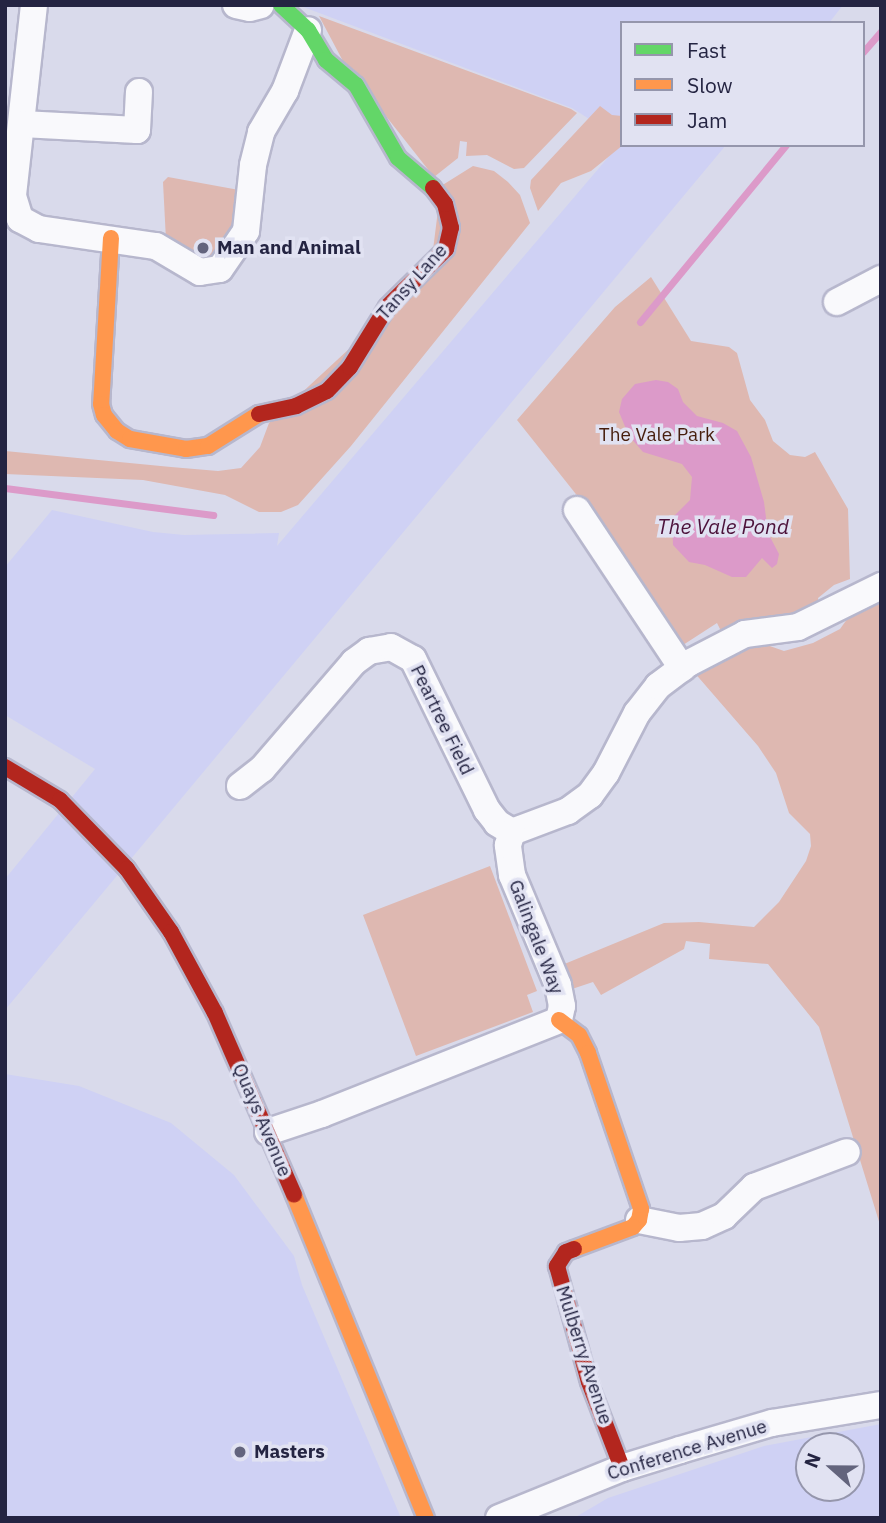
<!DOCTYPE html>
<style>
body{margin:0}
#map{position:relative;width:886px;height:1523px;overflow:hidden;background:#d9daeb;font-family:"IBM Plex Sans",sans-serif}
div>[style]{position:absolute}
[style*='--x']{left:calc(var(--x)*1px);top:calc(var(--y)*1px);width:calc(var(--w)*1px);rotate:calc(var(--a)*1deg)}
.built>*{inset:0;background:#cfd1f4}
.green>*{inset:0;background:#deb8b1}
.water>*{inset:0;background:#dc9ac9}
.stream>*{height:7px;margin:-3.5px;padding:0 3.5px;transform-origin:3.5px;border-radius:3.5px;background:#dc9ac9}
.roads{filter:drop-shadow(2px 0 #b7b7cd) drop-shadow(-2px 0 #b7b7cd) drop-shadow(0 2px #b7b7cd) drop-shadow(0 -2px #b7b7cd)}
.street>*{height:26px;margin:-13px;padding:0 13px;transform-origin:13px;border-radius:13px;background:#f9f9fc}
.fast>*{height:16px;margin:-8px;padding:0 8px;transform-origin:8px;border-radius:8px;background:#63d668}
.slow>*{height:16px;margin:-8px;padding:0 8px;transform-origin:8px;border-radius:8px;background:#ff974d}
.jam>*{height:16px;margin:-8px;padding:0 8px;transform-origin:8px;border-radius:8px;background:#b3261e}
.dots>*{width:19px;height:19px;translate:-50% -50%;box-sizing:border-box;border:4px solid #e1e2f2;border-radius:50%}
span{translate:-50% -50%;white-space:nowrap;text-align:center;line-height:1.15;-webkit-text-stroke:7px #e1e2f2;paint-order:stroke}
.poi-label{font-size:19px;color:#242442;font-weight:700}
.left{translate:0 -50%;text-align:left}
.street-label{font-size:19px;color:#242442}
.park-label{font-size:19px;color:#461e0e}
.water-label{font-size:21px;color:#4c123b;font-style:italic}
.frame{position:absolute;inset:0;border:7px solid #242442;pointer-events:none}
.legend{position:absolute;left:620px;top:21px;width:245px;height:126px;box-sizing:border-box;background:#e1e2f2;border:2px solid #9596ac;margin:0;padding:9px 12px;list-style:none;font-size:21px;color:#242442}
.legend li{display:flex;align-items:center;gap:14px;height:35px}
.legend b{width:35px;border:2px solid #9596ac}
.north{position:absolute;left:795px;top:1432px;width:70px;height:70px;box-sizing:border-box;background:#e1e2f2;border:2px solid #9596ac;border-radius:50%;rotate:291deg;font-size:19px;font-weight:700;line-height:28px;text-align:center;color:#242442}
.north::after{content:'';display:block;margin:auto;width:24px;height:32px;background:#63647d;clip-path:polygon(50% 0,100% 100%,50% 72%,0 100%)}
</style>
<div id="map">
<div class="built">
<i style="clip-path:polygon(298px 5px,843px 5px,829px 23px,622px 23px,622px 140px,572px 108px)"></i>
<i style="clip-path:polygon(622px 141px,622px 145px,726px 145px,5px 1010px,5px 879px,95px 769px,5px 715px,5px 567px,52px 510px,153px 532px,184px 535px,279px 533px,277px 546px)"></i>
<i style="clip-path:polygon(5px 1074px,79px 1086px,171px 1123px,234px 1175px,294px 1256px,302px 1285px,401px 1518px,5px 1518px)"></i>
<i style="clip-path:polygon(evenodd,881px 1424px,881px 1518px,574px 1518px,608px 1498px,764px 1446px,881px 1424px,851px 1446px,851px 1488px,809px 1488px,809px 1446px,851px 1446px)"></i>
</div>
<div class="green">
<i style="clip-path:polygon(319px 16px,571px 109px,577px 113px,524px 168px,514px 169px,487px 155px,466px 156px,467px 142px,460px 141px,458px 158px,434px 177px,344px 63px)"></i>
<i style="clip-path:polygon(600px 106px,612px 115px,622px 116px,623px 145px,591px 171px,561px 183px,538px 211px,530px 188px,531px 180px)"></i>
<i style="clip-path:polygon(473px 166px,494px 171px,508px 182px,520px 195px,530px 223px,351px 446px,298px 505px,281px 512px,259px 512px,225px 495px,143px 480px,5px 474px,5px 451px,171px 467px,218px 471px,241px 468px,260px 447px,269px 423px,430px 274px,441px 186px)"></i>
<i style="clip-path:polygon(168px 177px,239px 190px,233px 229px,204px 265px,166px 240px,163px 182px)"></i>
<i style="clip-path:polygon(651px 277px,691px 341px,729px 347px,737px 353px,750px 400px,765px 420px,773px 441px,790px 455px,805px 457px,815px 452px,848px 509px,850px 579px,834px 585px,818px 598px,819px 608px,723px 635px,717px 623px,683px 645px,618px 547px,517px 420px,615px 307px)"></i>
<i style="clip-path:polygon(881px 590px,881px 1228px,819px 1027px,768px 964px,709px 959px,710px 944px,686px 941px,684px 949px,601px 995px,593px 982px,572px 989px,562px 965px,664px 923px,699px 922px,754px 927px,779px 902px,806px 861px,811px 846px,810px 834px,789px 813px,776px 773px,758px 746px,693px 671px,735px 645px,764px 644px,784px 651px,813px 643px,840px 629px,853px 611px)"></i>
<i style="clip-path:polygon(490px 866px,537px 991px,527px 995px,533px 1012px,416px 1056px,363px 915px)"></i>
</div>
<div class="water">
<i style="clip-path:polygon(656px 380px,668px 382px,678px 389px,683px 402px,697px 416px,723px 423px,737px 431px,751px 457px,764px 502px,768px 533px,779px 554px,777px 564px,772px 568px,762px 558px,746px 577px,732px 577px,705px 565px,689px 562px,673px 545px,672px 518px,690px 500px,692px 477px,682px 464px,643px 452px,629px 436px,619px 412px,622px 399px,635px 384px)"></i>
</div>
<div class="stream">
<i style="--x:863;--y:52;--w:28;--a:-49"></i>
<i style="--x:640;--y:322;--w:229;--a:-50.5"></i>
<i style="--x:5;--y:488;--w:210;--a:7.4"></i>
</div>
<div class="roads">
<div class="street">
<i style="--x:34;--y:5;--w:192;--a:96.3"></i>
<i style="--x:13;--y:196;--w:24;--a:73"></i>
<i style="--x:20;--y:219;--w:21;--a:28"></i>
<i style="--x:39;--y:229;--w:118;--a:8.3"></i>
<i style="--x:156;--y:246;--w:51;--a:30.6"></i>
<i style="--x:200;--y:272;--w:20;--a:-9"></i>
<i style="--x:220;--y:269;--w:46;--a:-55.6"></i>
<i style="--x:246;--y:231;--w:66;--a:-83.9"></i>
<i style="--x:253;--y:165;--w:34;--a:-76"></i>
<i style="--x:261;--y:132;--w:48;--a:-59.7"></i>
<i style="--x:285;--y:91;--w:65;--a:-69.3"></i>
<i style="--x:236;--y:5;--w:14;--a:12"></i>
<i style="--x:250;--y:8;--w:11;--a:-15"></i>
<i style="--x:22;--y:124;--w:115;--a:3"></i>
<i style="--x:137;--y:130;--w:38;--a:-87"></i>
<i style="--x:837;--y:302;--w:50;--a:-27.6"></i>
<i style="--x:577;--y:510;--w:190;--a:56.4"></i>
<i style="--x:240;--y:786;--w:28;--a:-38"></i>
<i style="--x:262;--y:769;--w:141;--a:-49.3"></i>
<i style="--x:354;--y:662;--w:19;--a:-36"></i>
<i style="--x:369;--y:651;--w:22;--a:-10"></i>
<i style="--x:391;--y:647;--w:25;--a:29"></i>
<i style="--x:413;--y:659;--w:168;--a:63.9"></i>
<i style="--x:487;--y:810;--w:16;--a:52"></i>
<i style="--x:497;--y:823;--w:17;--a:31"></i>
<i style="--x:512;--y:832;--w:60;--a:-20.6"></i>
<i style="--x:568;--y:811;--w:27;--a:-36"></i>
<i style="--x:590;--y:795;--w:27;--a:-54"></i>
<i style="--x:606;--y:773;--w:68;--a:-62.7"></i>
<i style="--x:637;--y:713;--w:34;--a:-52"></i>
<i style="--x:658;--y:686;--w:39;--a:-37"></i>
<i style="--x:689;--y:663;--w:63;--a:-27.4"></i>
<i style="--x:745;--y:634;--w:53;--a:-7.5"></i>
<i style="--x:798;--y:627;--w:93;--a:-26.3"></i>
<i style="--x:268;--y:1132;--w:57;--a:-18.4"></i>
<i style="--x:322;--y:1114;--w:255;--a:-21.6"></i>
<i style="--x:559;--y:1020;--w:14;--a:-78"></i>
<i style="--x:562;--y:1006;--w:21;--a:-101"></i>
<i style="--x:558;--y:985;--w:119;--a:-112.7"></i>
<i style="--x:512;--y:875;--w:30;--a:-98"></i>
<i style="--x:508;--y:845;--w:14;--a:-73"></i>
<i style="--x:639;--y:1220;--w:41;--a:11.3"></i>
<i style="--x:679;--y:1228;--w:23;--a:-5"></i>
<i style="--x:702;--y:1226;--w:24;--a:-24"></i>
<i style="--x:724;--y:1216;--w:42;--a:-44"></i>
<i style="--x:754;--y:1187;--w:99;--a:-20.6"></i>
<i style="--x:499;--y:1518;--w:133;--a:-22.1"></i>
<i style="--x:622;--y:1468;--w:61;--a:-17.2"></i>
<i style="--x:680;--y:1450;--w:96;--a:-16.4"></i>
<i style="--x:772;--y:1423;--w:110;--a:-9.4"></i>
</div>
<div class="fast">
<i style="--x:281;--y:5;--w:37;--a:43"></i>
<i style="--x:308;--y:30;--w:35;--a:59"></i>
<i style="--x:326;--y:60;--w:39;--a:40"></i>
<i style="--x:356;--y:85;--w:84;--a:60.1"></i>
<i style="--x:398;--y:158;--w:46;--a:40.6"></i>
</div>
<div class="slow">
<i style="--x:111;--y:238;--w:166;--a:93.4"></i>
<i style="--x:101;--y:404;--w:11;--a:75"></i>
<i style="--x:104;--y:415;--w:21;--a:51"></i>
<i style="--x:117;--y:431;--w:15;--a:32"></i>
<i style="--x:130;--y:439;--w:57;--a:10.1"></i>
<i style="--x:186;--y:449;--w:22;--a:-8"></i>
<i style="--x:208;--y:446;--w:60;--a:-32.1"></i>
<i style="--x:559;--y:1020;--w:25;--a:37"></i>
<i style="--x:579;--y:1035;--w:20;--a:63"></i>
<i style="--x:588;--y:1053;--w:165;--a:71.2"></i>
<i style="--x:641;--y:1209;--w:11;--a:100"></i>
<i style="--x:639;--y:1220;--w:9;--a:131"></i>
<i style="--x:633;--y:1227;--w:63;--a:159.6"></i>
<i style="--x:294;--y:1195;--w:349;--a:67.8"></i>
</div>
<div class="jam">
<i style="--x:259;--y:414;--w:38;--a:-12"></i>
<i style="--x:296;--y:406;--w:34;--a:-26"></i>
<i style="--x:327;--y:391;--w:33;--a:-46"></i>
<i style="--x:350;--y:367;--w:70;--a:-58.3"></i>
<i style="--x:387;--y:307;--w:83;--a:-44.5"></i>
<i style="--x:446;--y:249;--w:22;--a:-77"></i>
<i style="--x:451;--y:228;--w:25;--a:-104"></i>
<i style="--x:445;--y:204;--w:20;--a:-127"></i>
<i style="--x:5;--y:767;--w:64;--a:31"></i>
<i style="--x:60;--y:800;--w:96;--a:45.8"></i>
<i style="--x:127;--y:869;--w:77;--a:55.1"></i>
<i style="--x:171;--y:932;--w:92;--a:61.5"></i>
<i style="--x:215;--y:1013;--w:198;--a:66.5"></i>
<i style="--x:574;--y:1249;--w:9;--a:159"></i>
<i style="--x:566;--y:1252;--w:17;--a:123"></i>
<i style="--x:557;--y:1266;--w:120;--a:74.6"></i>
<i style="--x:589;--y:1382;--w:92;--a:69"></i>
</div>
</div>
<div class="dots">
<i style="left:203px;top:248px;background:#63647d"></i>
<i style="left:240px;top:1452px;background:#63647d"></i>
</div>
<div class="poi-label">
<span class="left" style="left:217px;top:248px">Man and Animal</span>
<span class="left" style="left:254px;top:1452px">Masters</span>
</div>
<div class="street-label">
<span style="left:412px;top:282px;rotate:-48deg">Tansy Lane</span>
<span style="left:442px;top:720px;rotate:64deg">Peartree Field</span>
<span style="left:536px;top:937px;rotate:69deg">Galingale Way</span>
<span style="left:262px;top:1120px;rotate:67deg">Quays Avenue</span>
<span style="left:584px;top:1355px;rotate:72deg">Mulberry Avenue</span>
<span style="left:687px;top:1450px;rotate:-17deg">Conference Avenue</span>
</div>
<div class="park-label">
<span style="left:657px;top:435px">The Vale Park</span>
</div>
<div class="water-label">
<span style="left:723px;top:526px">The Vale Pond</span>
</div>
<div class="frame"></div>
<ul class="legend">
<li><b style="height:9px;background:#63d668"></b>Fast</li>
<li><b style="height:9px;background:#ff974d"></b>Slow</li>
<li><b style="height:9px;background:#b3261e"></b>Jam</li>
</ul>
<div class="north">N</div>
</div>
